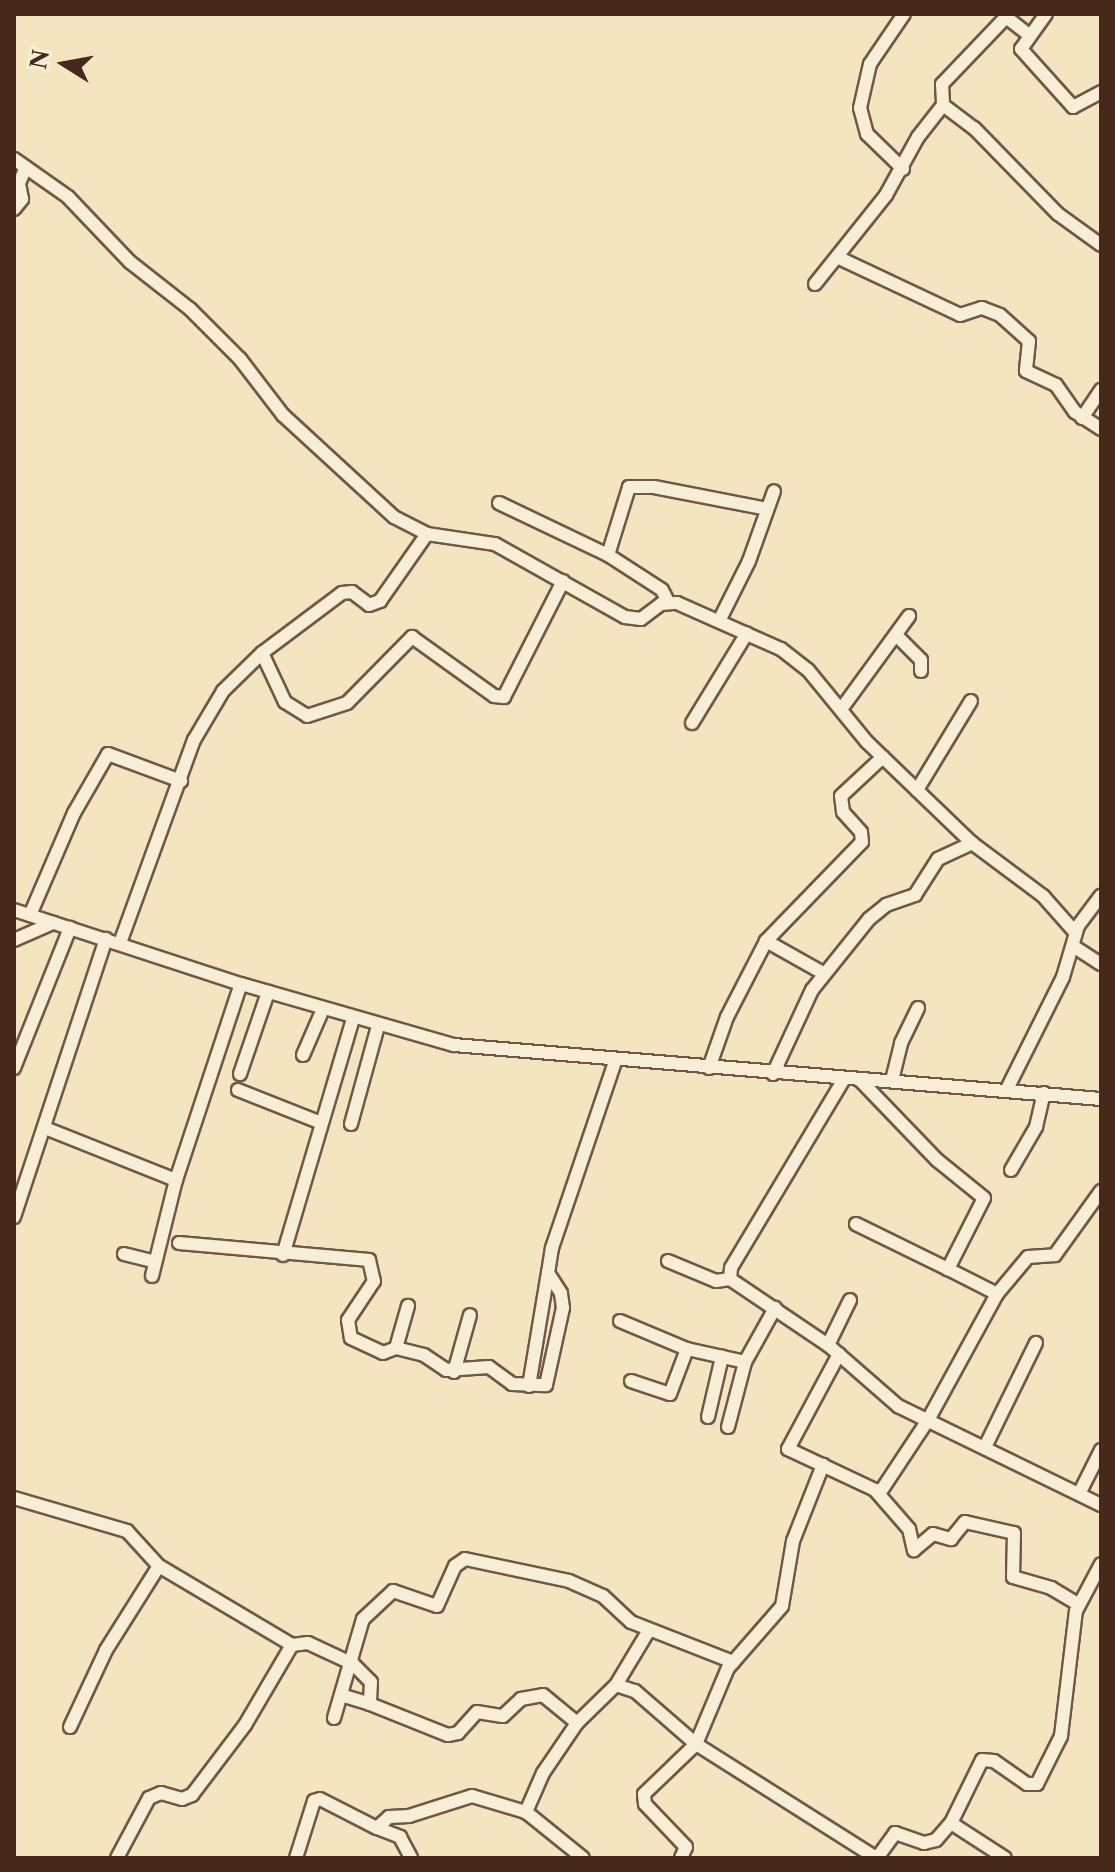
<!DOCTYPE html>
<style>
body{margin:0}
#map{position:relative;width:1115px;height:1872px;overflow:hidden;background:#f2e5bf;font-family:"Libre Caslon Text",serif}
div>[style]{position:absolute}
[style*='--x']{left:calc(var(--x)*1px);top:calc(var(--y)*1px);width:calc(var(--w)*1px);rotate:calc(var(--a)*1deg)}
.roads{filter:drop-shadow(2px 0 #715745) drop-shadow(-2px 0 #715745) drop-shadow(0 2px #715745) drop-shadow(0 -2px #715745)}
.minor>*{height:12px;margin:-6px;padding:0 6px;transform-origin:6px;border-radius:6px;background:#f7eed5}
span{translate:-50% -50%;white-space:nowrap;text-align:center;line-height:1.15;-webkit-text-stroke:8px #f7eed5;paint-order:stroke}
.frame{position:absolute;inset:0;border:16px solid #46281c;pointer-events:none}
.north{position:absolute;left:24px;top:24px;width:80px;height:80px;-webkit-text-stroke:6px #f7eed5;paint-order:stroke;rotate:281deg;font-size:22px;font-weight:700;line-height:32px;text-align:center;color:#46281c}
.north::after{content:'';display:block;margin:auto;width:28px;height:36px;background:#46281c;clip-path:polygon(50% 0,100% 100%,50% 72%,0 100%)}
</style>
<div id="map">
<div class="roads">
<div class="minor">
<i style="--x:1009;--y:14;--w:97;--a:133.7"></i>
<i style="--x:942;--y:84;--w:21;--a:87"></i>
<i style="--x:943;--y:105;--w:39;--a:37"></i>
<i style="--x:974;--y:128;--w:120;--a:45.7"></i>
<i style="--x:1058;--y:214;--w:53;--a:35.8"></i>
<i style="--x:1046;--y:14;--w:43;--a:125.5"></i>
<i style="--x:1021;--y:49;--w:78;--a:48.1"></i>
<i style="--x:1073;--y:107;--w:32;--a:-28"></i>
<i style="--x:1006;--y:17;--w:29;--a:38"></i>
<i style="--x:14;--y:159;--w:66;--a:35.1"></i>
<i style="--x:68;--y:197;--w:90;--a:46.4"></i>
<i style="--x:130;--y:262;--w:76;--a:38.1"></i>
<i style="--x:190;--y:309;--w:71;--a:45"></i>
<i style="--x:240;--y:359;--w:71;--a:52.5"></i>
<i style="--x:283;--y:415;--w:151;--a:42.6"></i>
<i style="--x:394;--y:517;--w:37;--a:27"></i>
<i style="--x:427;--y:534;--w:69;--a:8.4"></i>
<i style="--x:495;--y:544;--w:149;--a:29.3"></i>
<i style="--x:625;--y:617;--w:16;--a:7"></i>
<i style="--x:641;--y:619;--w:25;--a:-37"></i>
<i style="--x:661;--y:604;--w:16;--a:-4"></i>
<i style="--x:677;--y:603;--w:114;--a:23.9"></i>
<i style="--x:781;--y:649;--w:34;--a:38"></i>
<i style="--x:808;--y:670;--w:93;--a:50.7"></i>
<i style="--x:867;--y:742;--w:146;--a:43.9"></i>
<i style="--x:972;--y:843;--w:89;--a:36.7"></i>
<i style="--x:1043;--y:896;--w:48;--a:48.4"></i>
<i style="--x:903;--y:169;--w:50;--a:-135.8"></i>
<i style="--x:867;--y:134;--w:27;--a:-105"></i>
<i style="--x:860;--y:108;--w:45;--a:-77.2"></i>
<i style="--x:870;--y:64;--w:60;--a:-55.8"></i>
<i style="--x:14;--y:209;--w:13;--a:-51"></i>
<i style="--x:22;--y:199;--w:16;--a:-101"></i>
<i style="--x:19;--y:183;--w:17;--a:-66"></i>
<i style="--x:837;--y:257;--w:136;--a:25.2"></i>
<i style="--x:960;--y:315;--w:23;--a:-18"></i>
<i style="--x:982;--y:308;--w:19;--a:21"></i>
<i style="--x:1000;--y:315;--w:39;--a:42"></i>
<i style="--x:1029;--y:341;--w:30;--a:96"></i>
<i style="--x:1026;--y:371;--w:33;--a:25"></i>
<i style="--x:1056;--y:385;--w:33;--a:55"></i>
<i style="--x:1075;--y:412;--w:31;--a:33"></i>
<i style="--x:815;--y:284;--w:114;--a:-51.4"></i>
<i style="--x:886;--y:195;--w:66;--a:-61.1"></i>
<i style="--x:918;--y:137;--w:41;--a:-52"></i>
<i style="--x:1082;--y:418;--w:34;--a:-56"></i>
<i style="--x:499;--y:503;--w:121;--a:25.5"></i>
<i style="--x:608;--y:555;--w:64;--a:32.9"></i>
<i style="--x:662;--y:590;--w:13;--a:63"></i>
<i style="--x:608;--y:555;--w:71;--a:-72.8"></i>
<i style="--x:629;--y:487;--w:25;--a:0"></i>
<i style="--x:654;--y:487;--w:115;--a:11"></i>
<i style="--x:719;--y:621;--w:67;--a:-63.4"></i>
<i style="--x:749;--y:561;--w:74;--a:-70.3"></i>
<i style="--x:896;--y:635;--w:35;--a:45"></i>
<i style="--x:921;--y:660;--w:11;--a:90"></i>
<i style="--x:262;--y:653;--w:54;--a:64.9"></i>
<i style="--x:285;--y:702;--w:26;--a:32"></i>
<i style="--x:307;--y:716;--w:42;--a:-18"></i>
<i style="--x:347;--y:703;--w:93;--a:-45.4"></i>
<i style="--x:412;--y:637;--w:101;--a:35.7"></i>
<i style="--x:494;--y:696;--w:10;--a:6"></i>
<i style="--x:504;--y:697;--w:130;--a:-63"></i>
<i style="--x:842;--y:708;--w:114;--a:-53.9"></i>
<i style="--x:692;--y:723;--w:105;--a:-58.6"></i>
<i style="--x:917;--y:790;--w:104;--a:-58.8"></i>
<i style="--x:14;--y:910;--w:239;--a:18.1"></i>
<i style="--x:241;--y:984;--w:222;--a:16"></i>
<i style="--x:454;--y:1045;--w:649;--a:4.77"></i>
<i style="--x:30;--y:915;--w:111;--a:-66.7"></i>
<i style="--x:74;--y:813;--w:68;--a:-60"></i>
<i style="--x:108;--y:754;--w:78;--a:20.3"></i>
<i style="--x:14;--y:940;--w:43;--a:-23.6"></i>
<i style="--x:766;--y:941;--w:65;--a:29.3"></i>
<i style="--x:120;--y:943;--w:216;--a:-70"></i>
<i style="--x:194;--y:740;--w:57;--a:-59.4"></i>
<i style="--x:223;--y:691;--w:54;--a:-44.3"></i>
<i style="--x:262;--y:653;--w:100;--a:-36.9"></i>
<i style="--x:342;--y:593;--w:10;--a:-6"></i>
<i style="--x:352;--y:592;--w:21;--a:37"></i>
<i style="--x:369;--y:605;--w:12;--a:-20"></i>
<i style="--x:380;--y:601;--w:82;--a:-55"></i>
<i style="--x:1073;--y:946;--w:33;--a:33"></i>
<i style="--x:303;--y:1055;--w:50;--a:-66.5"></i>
<i style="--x:14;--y:1068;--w:151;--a:-68.2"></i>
<i style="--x:709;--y:1068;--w:54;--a:-70.6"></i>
<i style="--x:727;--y:1017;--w:85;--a:-62.8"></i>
<i style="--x:766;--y:941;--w:138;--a:-45.9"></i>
<i style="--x:862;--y:842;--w:10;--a:-96"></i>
<i style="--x:861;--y:832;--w:27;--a:-132"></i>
<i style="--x:843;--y:812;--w:16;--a:-97"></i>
<i style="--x:841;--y:796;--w:57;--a:-42.9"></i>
<i style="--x:240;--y:1074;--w:87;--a:-71.1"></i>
<i style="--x:773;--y:1074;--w:93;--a:-65.1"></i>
<i style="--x:812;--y:990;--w:91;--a:-51.2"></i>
<i style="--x:869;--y:919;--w:22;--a:-39"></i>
<i style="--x:886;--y:905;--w:31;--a:-19"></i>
<i style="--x:915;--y:895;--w:43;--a:-57.4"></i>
<i style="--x:938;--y:859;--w:38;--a:-25"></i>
<i style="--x:844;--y:1079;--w:220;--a:120.9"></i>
<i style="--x:731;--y:1268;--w:11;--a:95"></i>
<i style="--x:730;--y:1279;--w:118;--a:34"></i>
<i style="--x:828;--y:1345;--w:93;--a:41.1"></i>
<i style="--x:898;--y:1406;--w:226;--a:26"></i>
<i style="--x:860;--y:1080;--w:111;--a:46.1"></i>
<i style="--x:937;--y:1160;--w:60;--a:39"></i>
<i style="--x:984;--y:1198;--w:80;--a:116.9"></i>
<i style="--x:948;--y:1269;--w:55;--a:27"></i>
<i style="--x:892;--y:1080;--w:38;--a:-76"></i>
<i style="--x:901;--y:1043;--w:39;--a:-64"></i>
<i style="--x:1008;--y:1087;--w:123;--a:-63.4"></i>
<i style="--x:1063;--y:977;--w:53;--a:-73.6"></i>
<i style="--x:1078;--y:926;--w:38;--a:-53"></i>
<i style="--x:238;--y:1090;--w:87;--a:21.6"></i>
<i style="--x:351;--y:1124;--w:102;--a:-74.6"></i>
<i style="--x:45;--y:1128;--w:141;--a:21.7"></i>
<i style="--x:1011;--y:1170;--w:50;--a:-59.8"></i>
<i style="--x:1036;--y:1127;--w:35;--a:-77"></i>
<i style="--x:14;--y:1217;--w:293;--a:-71.7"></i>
<i style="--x:856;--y:1224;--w:102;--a:26.1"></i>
<i style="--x:179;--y:1243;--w:191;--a:5.1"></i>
<i style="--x:369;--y:1260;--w:22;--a:77"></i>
<i style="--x:374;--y:1281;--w:47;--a:123.7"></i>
<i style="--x:348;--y:1320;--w:18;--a:81"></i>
<i style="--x:351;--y:1338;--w:35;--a:25"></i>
<i style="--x:383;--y:1353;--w:14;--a:-21"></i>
<i style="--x:396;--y:1348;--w:29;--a:14"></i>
<i style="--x:424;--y:1355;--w:27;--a:34"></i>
<i style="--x:446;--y:1370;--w:43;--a:-4"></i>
<i style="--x:489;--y:1367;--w:29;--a:36"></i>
<i style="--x:512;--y:1384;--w:34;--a:2"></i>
<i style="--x:546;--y:1385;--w:79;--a:-77.6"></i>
<i style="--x:563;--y:1308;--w:15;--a:-98"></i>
<i style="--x:561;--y:1293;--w:24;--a:-123"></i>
<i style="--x:548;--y:1273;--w:25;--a:-81"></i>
<i style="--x:552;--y:1248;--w:196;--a:-71.3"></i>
<i style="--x:124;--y:1254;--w:32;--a:14"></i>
<i style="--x:283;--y:1255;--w:246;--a:-73.5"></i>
<i style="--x:668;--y:1261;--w:52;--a:22.6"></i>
<i style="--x:716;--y:1281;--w:14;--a:-8"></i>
<i style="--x:152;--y:1276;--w:99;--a:-76"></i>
<i style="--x:176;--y:1180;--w:206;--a:-71.7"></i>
<i style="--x:620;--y:1321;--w:73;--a:22.7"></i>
<i style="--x:687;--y:1349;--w:59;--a:12.6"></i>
<i style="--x:828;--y:1345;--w:50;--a:-63.9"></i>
<i style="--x:396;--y:1348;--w:44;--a:-74.1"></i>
<i style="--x:839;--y:1354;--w:108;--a:118.2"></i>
<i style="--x:788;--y:1449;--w:96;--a:25.2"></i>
<i style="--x:875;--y:1490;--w:52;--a:48.9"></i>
<i style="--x:909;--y:1529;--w:22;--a:77"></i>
<i style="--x:914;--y:1550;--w:25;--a:-40"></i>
<i style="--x:933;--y:1534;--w:19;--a:16"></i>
<i style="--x:951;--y:1539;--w:22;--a:-51"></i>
<i style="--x:965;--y:1522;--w:50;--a:12.7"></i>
<i style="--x:1014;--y:1533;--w:44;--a:91.3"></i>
<i style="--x:1013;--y:1577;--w:40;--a:16"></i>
<i style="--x:1051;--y:1588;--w:31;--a:31"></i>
<i style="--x:454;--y:1372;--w:59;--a:-74.3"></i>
<i style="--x:631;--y:1381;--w:41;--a:18.4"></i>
<i style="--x:670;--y:1394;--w:48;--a:-69.3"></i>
<i style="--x:529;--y:1386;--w:115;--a:-80.5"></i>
<i style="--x:708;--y:1417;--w:62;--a:-76.9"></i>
<i style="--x:728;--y:1427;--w:67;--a:-75.3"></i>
<i style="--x:745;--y:1362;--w:62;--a:-60.9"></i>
<i style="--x:985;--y:1447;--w:116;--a:-63.9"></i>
<i style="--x:1080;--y:1492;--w:47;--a:-63.4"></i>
<i style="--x:879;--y:1494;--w:89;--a:-56.5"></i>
<i style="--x:928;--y:1420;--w:144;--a:-61.3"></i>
<i style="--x:997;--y:1294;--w:48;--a:-50"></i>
<i style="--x:1028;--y:1257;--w:27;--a:-4"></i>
<i style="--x:1055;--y:1255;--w:79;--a:-54.3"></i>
<i style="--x:14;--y:1498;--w:118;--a:16.3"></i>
<i style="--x:127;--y:1531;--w:47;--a:47.6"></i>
<i style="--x:159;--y:1566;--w:155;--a:30.7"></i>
<i style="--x:292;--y:1645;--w:16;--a:-7"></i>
<i style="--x:308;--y:1643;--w:50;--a:25"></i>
<i style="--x:353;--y:1664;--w:25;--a:45"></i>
<i style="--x:371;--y:1682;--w:22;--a:93"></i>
<i style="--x:370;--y:1704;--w:84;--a:21.7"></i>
<i style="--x:448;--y:1735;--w:10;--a:-11"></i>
<i style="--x:458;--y:1733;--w:28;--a:-48"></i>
<i style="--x:477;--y:1712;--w:26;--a:9"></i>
<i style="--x:503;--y:1716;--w:25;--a:-43"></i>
<i style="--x:521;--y:1699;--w:22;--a:-10"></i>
<i style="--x:543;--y:1695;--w:44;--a:39.5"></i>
<i style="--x:577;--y:1723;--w:60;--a:124.2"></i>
<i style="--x:543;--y:1773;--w:43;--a:113.6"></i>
<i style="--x:526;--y:1812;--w:73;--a:38.9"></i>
<i style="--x:616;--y:1685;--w:64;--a:-59"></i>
<i style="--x:341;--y:1695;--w:30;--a:17"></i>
<i style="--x:334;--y:1718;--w:103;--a:-73.7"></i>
<i style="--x:363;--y:1619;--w:41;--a:-43"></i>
<i style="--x:393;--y:1591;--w:46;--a:18.8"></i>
<i style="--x:437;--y:1606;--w:44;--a:-65.8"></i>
<i style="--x:455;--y:1566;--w:12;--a:-35"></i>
<i style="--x:465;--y:1559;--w:106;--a:11.9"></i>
<i style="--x:569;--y:1581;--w:37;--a:24"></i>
<i style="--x:603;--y:1596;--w:38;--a:43"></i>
<i style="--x:631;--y:1622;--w:110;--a:21.4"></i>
<i style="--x:577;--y:1723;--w:54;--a:-44.3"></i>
<i style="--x:616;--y:1685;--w:20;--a:18"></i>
<i style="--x:635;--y:1691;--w:81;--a:41"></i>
<i style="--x:696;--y:1744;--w:213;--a:32.3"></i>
<i style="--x:70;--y:1727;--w:85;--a:-64.9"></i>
<i style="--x:106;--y:1650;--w:99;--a:-57.8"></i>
<i style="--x:951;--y:1823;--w:64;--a:32.9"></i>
<i style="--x:377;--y:1828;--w:25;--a:21"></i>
<i style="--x:400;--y:1837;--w:24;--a:62"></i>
<i style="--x:117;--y:1858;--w:68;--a:-61.9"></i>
<i style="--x:149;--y:1798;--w:13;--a:-23"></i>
<i style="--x:161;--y:1793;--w:22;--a:16"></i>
<i style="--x:182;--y:1799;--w:11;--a:-22"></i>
<i style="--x:192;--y:1795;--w:88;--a:-52.9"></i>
<i style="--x:245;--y:1725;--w:93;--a:-59.6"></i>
<i style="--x:296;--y:1858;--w:60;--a:-72.5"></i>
<i style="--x:314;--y:1801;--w:6;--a:-18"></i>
<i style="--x:320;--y:1799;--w:64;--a:27"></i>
<i style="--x:377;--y:1828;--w:16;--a:-43"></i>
<i style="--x:389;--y:1817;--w:20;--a:-3"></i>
<i style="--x:409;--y:1816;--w:66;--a:-17.6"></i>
<i style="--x:472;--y:1796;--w:56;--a:16.5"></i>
<i style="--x:681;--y:1858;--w:12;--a:-66"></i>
<i style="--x:686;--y:1847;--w:59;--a:-133.6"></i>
<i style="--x:645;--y:1804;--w:10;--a:-96"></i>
<i style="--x:644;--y:1794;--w:72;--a:-43.9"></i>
<i style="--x:696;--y:1744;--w:82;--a:-67.2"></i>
<i style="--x:728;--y:1668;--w:82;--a:-48.9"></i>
<i style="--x:782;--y:1606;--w:66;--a:-80.4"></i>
<i style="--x:793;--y:1541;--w:82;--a:-68.5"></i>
<i style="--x:877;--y:1858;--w:31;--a:-54"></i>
<i style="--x:895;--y:1833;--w:31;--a:19"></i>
<i style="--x:924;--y:1843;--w:12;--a:-14"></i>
<i style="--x:936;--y:1840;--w:23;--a:-49"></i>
<i style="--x:951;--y:1823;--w:70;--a:-63.8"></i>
<i style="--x:982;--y:1760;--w:12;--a:5"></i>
<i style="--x:994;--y:1761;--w:40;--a:34.9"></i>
<i style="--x:1027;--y:1784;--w:10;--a:0"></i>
<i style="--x:1037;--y:1784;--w:54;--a:-63.4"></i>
<i style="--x:1061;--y:1736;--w:126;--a:-83.2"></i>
<i style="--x:1076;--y:1611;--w:53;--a:-62"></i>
</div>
</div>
<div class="frame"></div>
<div class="north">N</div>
</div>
